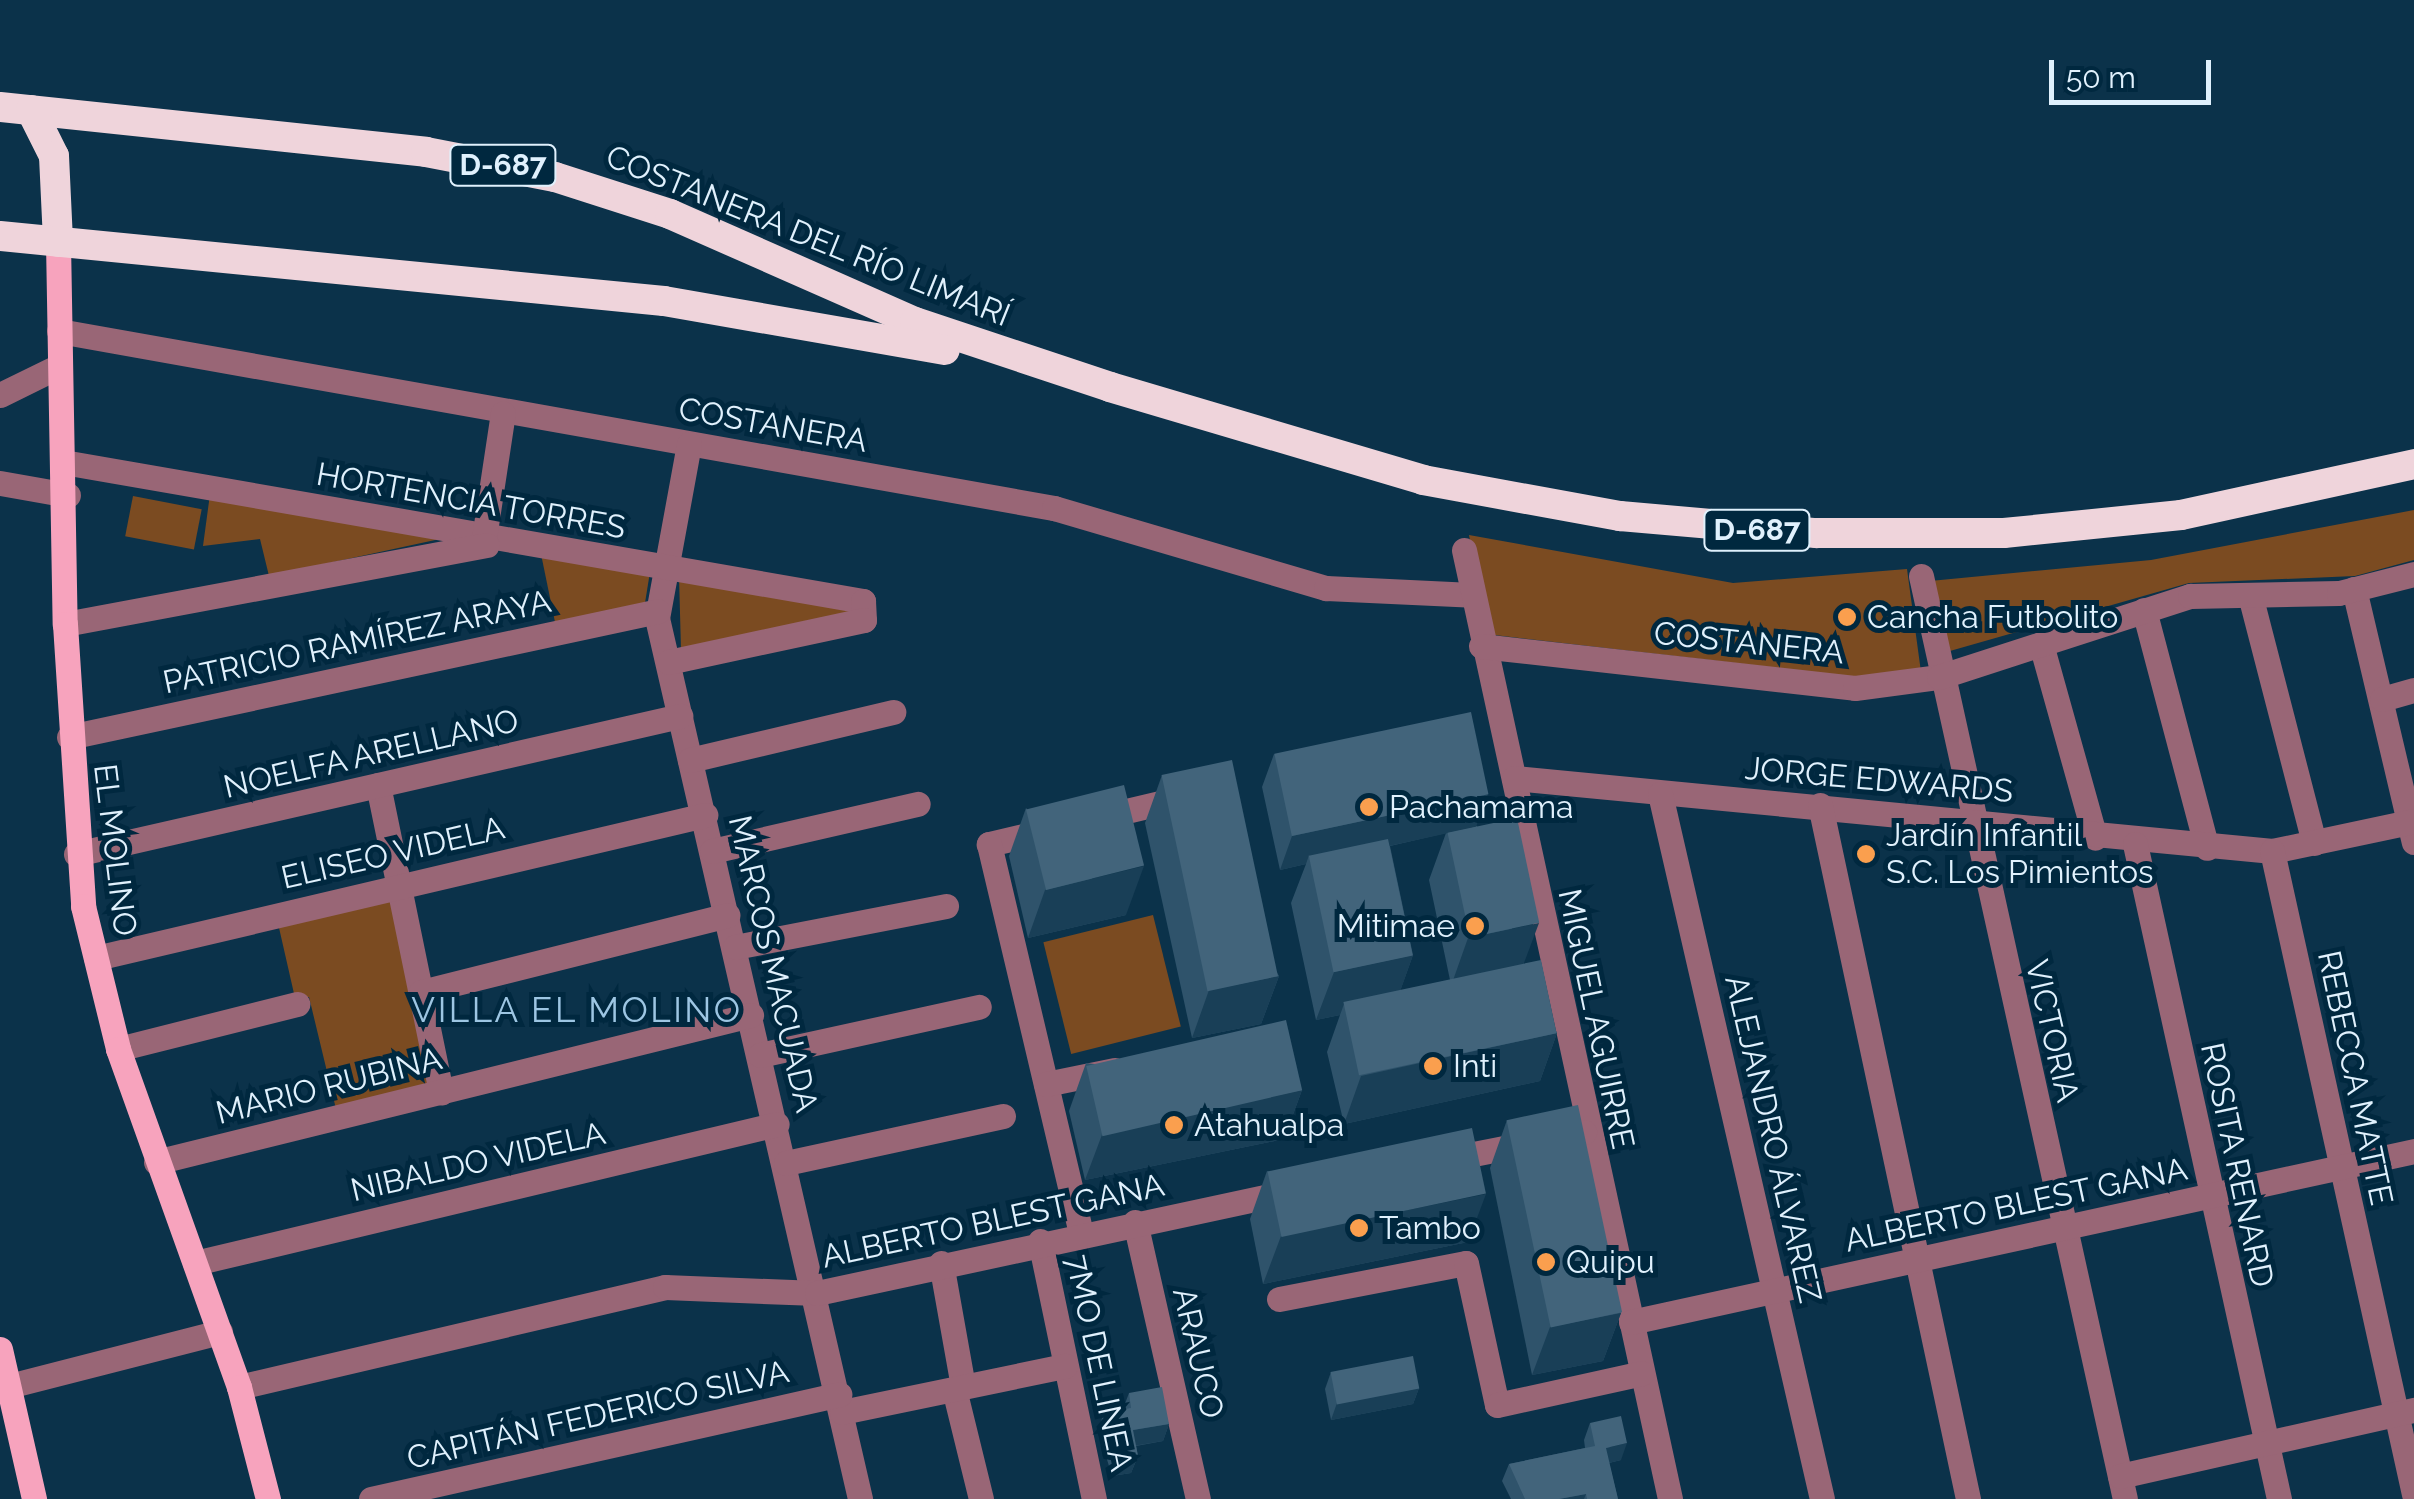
<!DOCTYPE html>
<meta charset="utf-8">
<style>
body{margin:0}
#map{position:relative;width:2414px;height:1499px;overflow:hidden;background:#0b324a;font-family:Raleway,sans-serif}
div>[style]{position:absolute}
[style*='--x']{left:calc(var(--x)*1px);top:calc(var(--y)*1px);width:calc(var(--w)*1px);rotate:calc(var(--a)*1deg)}
.green>*{inset:0;background:#7b4b21;transform-origin:0 0}
.minor>*{height:25px;margin:-12.5px;padding:0 12.5px;transform-origin:12.5px;border-radius:12.5px;background:#996676}
.major>*{height:25px;margin:-12.5px;padding:0 12.5px;transform-origin:12.5px;border-radius:12.5px;background:#f7a3bd}
.highway>*{height:30px;margin:-15px;padding:0 15px;transform-origin:15px;border-radius:15px;background:#efd4db}
.wall>*{inset:0;background:#2f536b}
.shaded-wall>*{inset:0;background:#193f57}
.building>*{inset:0;background:#42647b;transform-origin:0 0}
.dots>*{width:28px;height:28px;translate:-50% -50%;box-sizing:border-box;border:5px solid #00283f;border-radius:50%}
span{translate:-50% -50%;white-space:nowrap;text-align:center;line-height:1.15;-webkit-text-stroke:10px #00283f;paint-order:stroke}
.shield-label span{padding:2px 8px;background:#00283f;border:2px solid;border-radius:8px;-webkit-text-stroke-width:0}
.shield-label{font-size:30px;color:#e0f1fd;font-weight:700}
.street-label{font-size:32px;color:#e0f1fd}
.poi-label{font-size:32px;color:#e0f1fd}
.left{translate:0 -50%;text-align:left}
.right{translate:-100% -50%;text-align:right}
.neighbourhood-label{font-size:35px;color:#9dc6e3;letter-spacing:2.5px}
.scale{position:absolute;left:2049px;top:60px;width:162px;height:45px;box-sizing:border-box;border:5px solid #e0f1fd;border-top:0;padding-left:12px;font-size:30px;line-height:35px;white-space:nowrap;color:#e0f1fd;-webkit-text-stroke:8px #00283f;paint-order:stroke}
</style>
<div id="map">
<div class="green">
<i style="clip-path:polygon(210px 494px,449px 537px,269px 576px,260px 539px,203px 546px)"></i>
<i style="left:133px;top:496px;width:70px;height:41px;rotate:11deg"></i>
<i style="clip-path:polygon(2414px 510px,2414px 560px,2355px 576px,2189px 583px,1943px 653px,1930px 581px,2151px 560px)"></i>
<i style="clip-path:polygon(1469px 535px,1733px 583px,1907px 569px,1921px 672px,1856px 677px,1486px 634px)"></i>
<i style="clip-path:polygon(541px 554px,650px 572px,644px 609px,556px 627px)"></i>
<i style="clip-path:polygon(679px 576px,851px 604px,853px 617px,681px 650px)"></i>
<i style="clip-path:polygon(393px 895px,433px 1085px,336px 1109px,309px 997px,295px 998px,277px 919px)"></i>
<i style="left:1153px;top:915px;width:115px;height:113px;rotate:76deg"></i>
</div>
<div class="minor">
<i style="--x:59;--y:331;--w:1011;--a:10.09"></i>
<i style="--x:1054;--y:508;--w:284;--a:16.4"></i>
<i style="--x:1326;--y:588;--w:146;--a:2.7"></i>
<i style="--x:0;--y:395;--w:66;--a:-26.2"></i>
<i style="--x:689;--y:444;--w:177;--a:100.4"></i>
<i style="--x:657;--y:618;--w:904;--a:77.02"></i>
<i style="--x:69;--y:463;--w:806;--a:9.86"></i>
<i style="--x:863;--y:601;--w:19;--a:87"></i>
<i style="--x:864;--y:620;--w:200;--a:167.9"></i>
<i style="--x:0;--y:483;--w:69;--a:10"></i>
<i style="--x:484;--y:538;--w:126;--a:-81.4"></i>
<i style="--x:1464;--y:550;--w:971;--a:77.75"></i>
<i style="--x:1921;--y:576;--w:945;--a:77.54"></i>
<i style="--x:2354;--y:589;--w:260;--a:76.7"></i>
<i style="--x:2250;--y:595;--w:256;--a:75.5"></i>
<i style="--x:2144;--y:610;--w:246;--a:75.2"></i>
<i style="--x:65;--y:624;--w:429;--a:-10.6"></i>
<i style="--x:2041;--y:644;--w:201;--a:74.4"></i>
<i style="--x:1481;--y:646;--w:376;--a:6.4"></i>
<i style="--x:1855;--y:688;--w:85;--a:-7.5"></i>
<i style="--x:1939;--y:677;--w:264;--a:-17.9"></i>
<i style="--x:2190;--y:596;--w:149;--a:-1.2"></i>
<i style="--x:2339;--y:593;--w:77;--a:-14.2"></i>
<i style="--x:2382;--y:699;--w:33;--a:-16"></i>
<i style="--x:69;--y:737;--w:602;--a:-12.07"></i>
<i style="--x:690;--y:760;--w:209;--a:-13.3"></i>
<i style="--x:1514;--y:778;--w:762;--a:5.5"></i>
<i style="--x:2272;--y:851;--w:145;--a:-11.9"></i>
<i style="--x:378;--y:785;--w:314;--a:78.4"></i>
<i style="--x:1660;--y:794;--w:723;--a:77.06"></i>
<i style="--x:1820;--y:805;--w:710;--a:77.96"></i>
<i style="--x:1097;--y:818;--w:90;--a:-13.4"></i>
<i style="--x:1049;--y:830;--w:62;--a:166.9"></i>
<i style="--x:989;--y:844;--w:399;--a:76.7"></i>
<i style="--x:2135;--y:844;--w:671;--a:77.6"></i>
<i style="--x:712;--y:851;--w:211;--a:-12.9"></i>
<i style="--x:2272;--y:851;--w:658;--a:77.55"></i>
<i style="--x:76;--y:854;--w:620;--a:-12.87"></i>
<i style="--x:735;--y:947;--w:215;--a:-11"></i>
<i style="--x:96;--y:958;--w:626;--a:-13.21"></i>
<i style="--x:421;--y:992;--w:316;--a:-14.1"></i>
<i style="--x:118;--y:1049;--w:185;--a:-14.1"></i>
<i style="--x:760;--y:1055;--w:224;--a:-12.4"></i>
<i style="--x:1046;--y:1084;--w:70;--a:-11.5"></i>
<i style="--x:1443;--y:1160;--w:144;--a:-11.2"></i>
<i style="--x:156;--y:1162;--w:613;--a:-13.88"></i>
<i style="--x:786;--y:1163;--w:222;--a:-12.2"></i>
<i style="--x:1135;--y:1222;--w:284;--a:77.2"></i>
<i style="--x:1040;--y:1241;--w:264;--a:78.2"></i>
<i style="--x:195;--y:1263;--w:598;--a:-13.43"></i>
<i style="--x:941;--y:1263;--w:126;--a:79.9"></i>
<i style="--x:1279;--y:1299;--w:190;--a:-10.9"></i>
<i style="--x:1466;--y:1263;--w:145;--a:77.7"></i>
<i style="--x:1497;--y:1405;--w:148;--a:-12.4"></i>
<i style="--x:1631;--y:1322;--w:801;--a:-12.32"></i>
<i style="--x:9;--y:1386;--w:218;--a:-14.4"></i>
<i style="--x:239;--y:1387;--w:438;--a:-13.2"></i>
<i style="--x:665;--y:1287;--w:152;--a:2.3"></i>
<i style="--x:817;--y:1293;--w:485;--a:-12.1"></i>
<i style="--x:954;--y:1389;--w:113;--a:76.2"></i>
<i style="--x:842;--y:1412;--w:228;--a:-11.7"></i>
<i style="--x:2120;--y:1476;--w:301;--a:-12.7"></i>
<i style="--x:371;--y:1499;--w:480;--a:-12.6"></i>
</div>
<div class="major">
<i style="--x:58;--y:242;--w:382;--a:89"></i>
<i style="--x:65;--y:624;--w:283;--a:86.3"></i>
<i style="--x:83;--y:906;--w:147;--a:76.2"></i>
<i style="--x:118;--y:1049;--w:359;--a:70.3"></i>
<i style="--x:239;--y:1387;--w:116;--a:75.5"></i>
<i style="--x:0;--y:1349;--w:154;--a:77.2"></i>
</div>
<div class="highway">
<i style="--x:0;--y:107;--w:428;--a:6"></i>
<i style="--x:426;--y:152;--w:131;--a:11"></i>
<i style="--x:555;--y:177;--w:121;--a:17.8"></i>
<i style="--x:670;--y:214;--w:268;--a:23.8"></i>
<i style="--x:915;--y:322;--w:206;--a:18.4"></i>
<i style="--x:1110;--y:387;--w:327;--a:16.5"></i>
<i style="--x:1423;--y:480;--w:200;--a:10.4"></i>
<i style="--x:1620;--y:516;--w:197;--a:5"></i>
<i style="--x:1816;--y:533;--w:188;--a:0"></i>
<i style="--x:2004;--y:533;--w:178;--a:-5.8"></i>
<i style="--x:2181;--y:515;--w:239;--a:-12.3"></i>
<i style="--x:31;--y:110;--w:51;--a:63.4"></i>
<i style="--x:54;--y:156;--w:86;--a:87.3"></i>
<i style="--x:0;--y:236;--w:667;--a:5.59"></i>
<i style="--x:664;--y:301;--w:285;--a:9.9"></i>
</div>
<div class="wall">
<i style="clip-path:polygon(evenodd,1274px 754px,1477px 826px,1524px 964px,1557px 1033px,1540px 1081px,1344px 1124px,1327px 1052px,1340px 1015px,1316px 1020px,1291px 903px,1306px 864px,1280px 870px,1262px 787px,1274px 754px,1446px 833px,1429px 880px,1450px 980px,1400px 991px,1413px 955px,1390px 846px,1446px 833px)"></i>
<i style="clip-path:polygon(1162px 775px,1279px 976px,1261px 1024px,1192px 1038px,1145px 823px)"></i>
<i style="clip-path:polygon(1026px 808px,1126px 915px,1028px 938px,1009px 856px)"></i>
<i style="clip-path:polygon(1086px 1063px,1302px 1090px,1284px 1139px,1085px 1180px,1069px 1111px)"></i>
<i style="clip-path:polygon(1507px 1120px,1621px 1313px,1603px 1361px,1532px 1375px,1490px 1168px)"></i>
<i style="clip-path:polygon(1267px 1171px,1468px 1242px,1263px 1284px,1250px 1219px)"></i>
<i style="clip-path:polygon(1331px 1372px,1419px 1388px,1413px 1404px,1331px 1420px,1325px 1389px)"></i>
<i style="clip-path:polygon(1129px 1393px,1169px 1424px,1163px 1441px,1136px 1446px,1138px 1456px,1131px 1473px,1112px 1476px,1098px 1430px,1104px 1413px,1123px 1409px)"></i>
<i style="clip-path:polygon(1590px 1423px,1621px 1460px,1609px 1463px,1618px 1499px,1511px 1499px,1502px 1481px,1509px 1464px,1585px 1448px,1584px 1440px)"></i>
</div>
<div class="shaded-wall">
<i style="clip-path:polygon(1488px 794px,1476px 827px,1311px 863px,1309px 855px,1306px 864px,1280px 870px,1292px 836px)"></i>
<i style="clip-path:polygon(1144px 866px,1126px 915px,1028px 938px,1045px 890px)"></i>
<i style="clip-path:polygon(1539px 923px,1521px 971px,1451px 986px,1468px 938px)"></i>
<i style="clip-path:polygon(1413px 955px,1396px 1003px,1344px 1004px,1340px 1015px,1316px 1020px,1334px 972px)"></i>
<i style="clip-path:polygon(1279px 976px,1261px 1024px,1192px 1038px,1209px 990px)"></i>
<i style="clip-path:polygon(1557px 1033px,1540px 1081px,1344px 1124px,1361px 1076px)"></i>
<i style="clip-path:polygon(1302px 1090px,1284px 1139px,1085px 1180px,1103px 1132px)"></i>
<i style="clip-path:polygon(1486px 1194px,1468px 1242px,1263px 1284px,1281px 1236px)"></i>
<i style="clip-path:polygon(1621px 1313px,1603px 1361px,1532px 1375px,1550px 1327px)"></i>
<i style="clip-path:polygon(1419px 1388px,1413px 1404px,1331px 1420px,1337px 1403px)"></i>
<i style="clip-path:polygon(1169px 1424px,1163px 1441px,1127px 1447px,1133px 1430px)"></i>
<i style="clip-path:polygon(1627px 1443px,1621px 1460px,1600px 1465px,1606px 1448px)"></i>
<i style="clip-path:polygon(1138px 1456px,1131px 1473px,1112px 1476px,1119px 1459px)"></i>
<i style="clip-path:polygon(1586px 1494px,1584px 1499px,1559px 1499px)"></i>
</div>
<div class="building">
<i style="left:1471px;top:712px;width:84px;height:201px;rotate:78deg"></i>
<i style="left:1232px;top:760px;width:221px;height:72px;rotate:78deg"></i>
<i style="left:1124px;top:785px;width:83px;height:101px;rotate:76deg"></i>
<i style="left:1517px;top:818px;width:107px;height:71px;rotate:78deg"></i>
<i style="left:1388px;top:839px;width:119px;height:81px;rotate:78deg"></i>
<i style="left:1541px;top:960px;width:75px;height:202px;rotate:78deg"></i>
<i style="left:1286px;top:1020px;width:72px;height:205px;rotate:77deg"></i>
<i style="left:1578px;top:1105px;width:212px;height:73px;rotate:78deg"></i>
<i style="left:1472px;top:1128px;width:67px;height:209px;rotate:78deg"></i>
<i style="left:1413px;top:1356px;width:33px;height:84px;rotate:79deg"></i>
<i style="clip-path:polygon(1162px 1387px,1169px 1424px,1133px 1430px,1138px 1456px,1119px 1459px,1104px 1413px,1131px 1408px,1129px 1393px)"></i>
<i style="clip-path:polygon(1621px 1416px,1627px 1443px,1606px 1448px,1618px 1499px,1587px 1499px,1586px 1494px,1559px 1499px,1525px 1499px,1509px 1464px,1595px 1446px,1590px 1423px)"></i>
</div>
<div class="dots">
<i style="left:1847px;top:617px;background:#fa9f4e"></i>
<i style="left:1369px;top:807px;background:#fa9f4e"></i>
<i style="left:1866px;top:854px;background:#fa9f4e"></i>
<i style="left:1475px;top:926px;background:#fa9f4e"></i>
<i style="left:1433px;top:1066px;background:#fa9f4e"></i>
<i style="left:1174px;top:1125px;background:#fa9f4e"></i>
<i style="left:1359px;top:1228px;background:#fa9f4e"></i>
<i style="left:1546px;top:1262px;background:#fa9f4e"></i>
</div>
<div class="shield-label">
<span style="left:503px;top:165px">D-687</span>
<span style="left:1757px;top:530px">D-687</span>
</div>
<div class="street-label">
<span style="left:808px;top:236px;rotate:22deg">COSTANERA DEL RÍO LIMARÍ</span>
<span style="left:773px;top:425px;rotate:10deg">COSTANERA</span>
<span style="left:471px;top:501px;rotate:10deg">HORTENCIA TORRES</span>
<span style="left:357px;top:642px;rotate:-12deg">PATRICIO RAMÍREZ ARAYA</span>
<span style="left:1749px;top:643px;rotate:6deg">COSTANERA</span>
<span style="left:371px;top:754px;rotate:-13deg">NOELFA ARELLANO</span>
<span style="left:1879px;top:780px;rotate:5deg">JORGE EDWARDS</span>
<span style="left:115px;top:850px;rotate:83deg">EL MOLINO</span>
<span style="left:393px;top:853px;rotate:-13deg">ELISEO VIDELA</span>
<span style="left:773px;top:964px;rotate:77deg">MARCOS MACUADA</span>
<span style="left:1596px;top:1019px;rotate:78deg">MIGUEL AGUIRRE</span>
<span style="left:2052px;top:1031px;rotate:77deg">VICTORIA</span>
<span style="left:2355px;top:1078px;rotate:78deg">REBECCA MATTE</span>
<span style="left:329px;top:1086px;rotate:-14deg">MARIO RUBINA</span>
<span style="left:1773px;top:1139px;rotate:77deg">ALEJANDRO ÁLVAREZ</span>
<span style="left:478px;top:1162px;rotate:-13deg">NIBALDO VIDELA</span>
<span style="left:2237px;top:1165px;rotate:78deg">ROSITA RENARD</span>
<span style="left:2016px;top:1205px;rotate:-12deg">ALBERTO BLEST GANA</span>
<span style="left:993px;top:1221px;rotate:-12deg">ALBERTO BLEST GANA</span>
<span style="left:1198px;top:1353px;rotate:77deg">ARAUCO</span>
<span style="left:1099px;top:1363px;rotate:78deg">7MO DE LINEA</span>
<span style="left:598px;top:1415px;rotate:-13deg">CAPITÁN FEDERICO SILVA</span>
</div>
<div class="poi-label">
<span class="left" style="left:1867px;top:617px">Cancha Futbolito</span>
<span class="left" style="left:1389px;top:807px">Pachamama</span>
<span class="left" style="left:1886px;top:854px">Jardín Infantil<br>S.C. Los Pimientos</span>
<span class="right" style="left:1455px;top:926px">Mitimae</span>
<span class="left" style="left:1453px;top:1066px">Inti</span>
<span class="left" style="left:1194px;top:1125px">Atahualpa</span>
<span class="left" style="left:1379px;top:1228px">Tambo</span>
<span class="left" style="left:1566px;top:1262px">Quipu</span>
</div>
<div class="neighbourhood-label">
<span style="left:577px;top:1010px">VILLA EL MOLINO</span>
</div>
<div class="scale">50 m</div>
</div>
